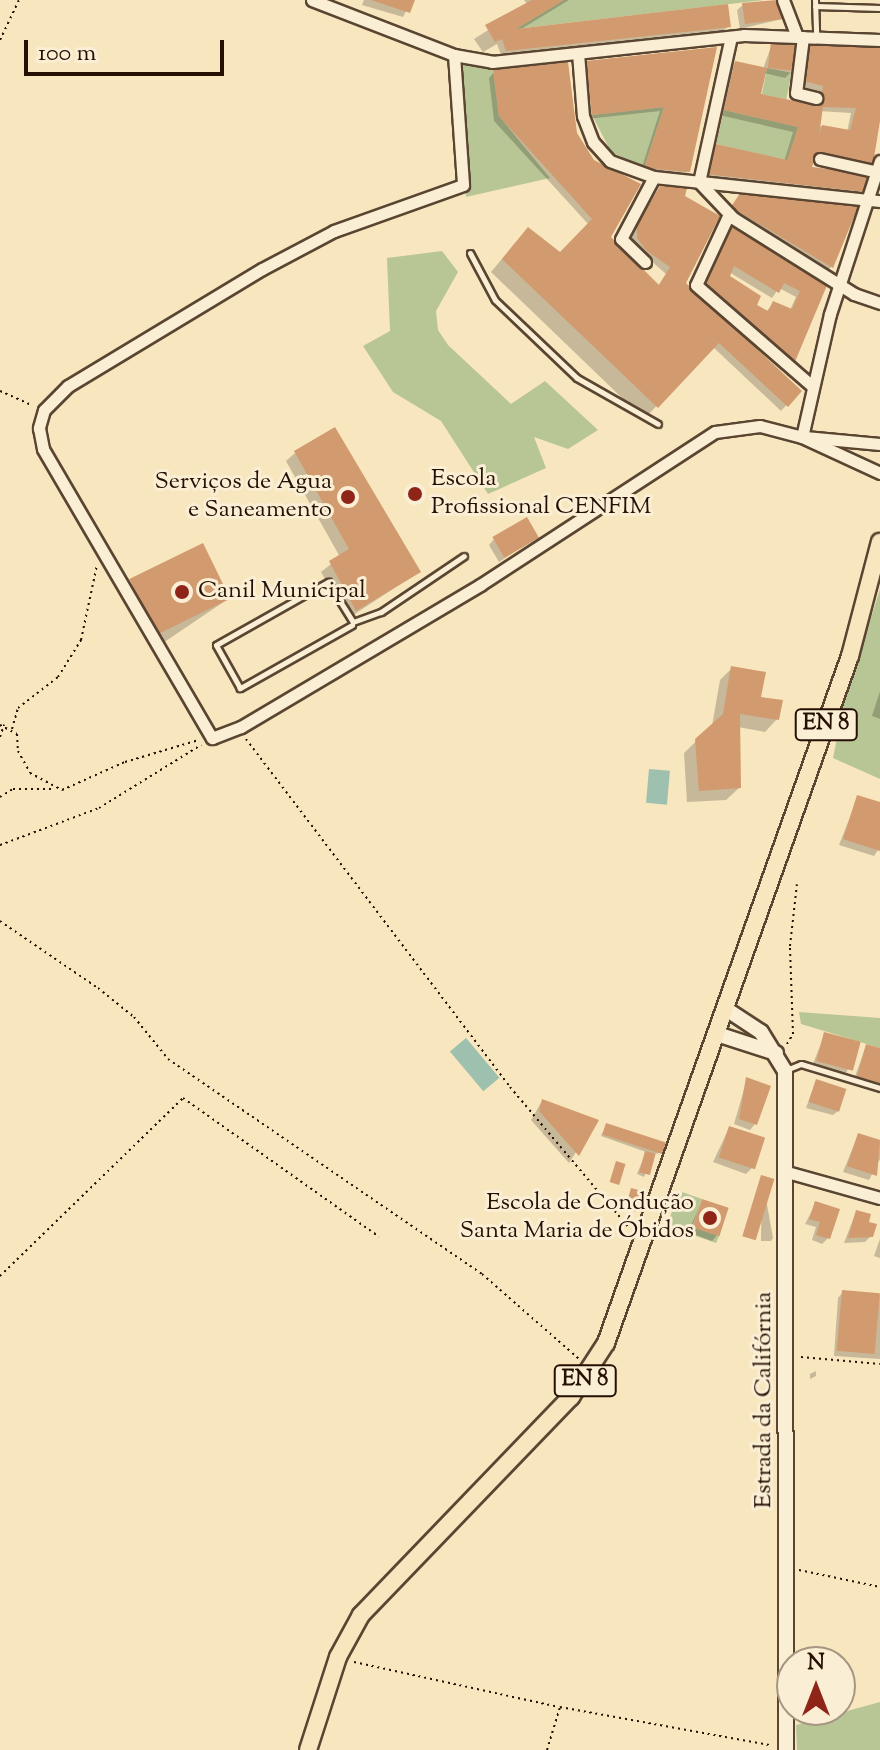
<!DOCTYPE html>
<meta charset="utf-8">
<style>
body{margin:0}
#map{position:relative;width:880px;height:1750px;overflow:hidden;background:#f8e6be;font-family:"Sorts Mill Goudy",serif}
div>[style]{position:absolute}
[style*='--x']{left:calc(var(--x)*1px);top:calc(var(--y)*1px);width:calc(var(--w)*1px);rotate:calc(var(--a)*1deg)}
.green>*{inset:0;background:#b8c695;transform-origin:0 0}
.water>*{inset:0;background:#9dc0af;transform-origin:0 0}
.shadow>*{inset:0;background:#0003}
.building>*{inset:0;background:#d29a6f;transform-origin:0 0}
.path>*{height:2px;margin-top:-1px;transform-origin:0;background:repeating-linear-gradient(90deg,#260f03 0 2px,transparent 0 6px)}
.roads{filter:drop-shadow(2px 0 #5a4532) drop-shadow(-2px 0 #5a4532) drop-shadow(0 2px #5a4532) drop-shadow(0 -2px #5a4532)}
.service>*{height:5px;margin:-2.5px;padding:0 2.5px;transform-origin:2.5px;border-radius:2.5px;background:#faefd5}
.minor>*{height:11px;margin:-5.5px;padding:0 5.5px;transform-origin:5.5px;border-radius:5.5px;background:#faefd5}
.tertiary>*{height:14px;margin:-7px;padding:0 7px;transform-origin:7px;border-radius:7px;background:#faefd5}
.primary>*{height:16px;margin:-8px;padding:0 8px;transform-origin:8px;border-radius:8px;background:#f8e6be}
.dots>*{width:22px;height:22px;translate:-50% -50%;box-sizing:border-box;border:4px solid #faefd5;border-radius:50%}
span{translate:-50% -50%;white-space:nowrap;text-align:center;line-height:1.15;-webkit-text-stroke:6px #faefd5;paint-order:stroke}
.shield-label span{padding:2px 6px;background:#faefd5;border:2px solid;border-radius:6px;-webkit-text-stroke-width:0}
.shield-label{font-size:22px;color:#260f03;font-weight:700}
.poi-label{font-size:24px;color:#260f03}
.left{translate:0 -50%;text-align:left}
.right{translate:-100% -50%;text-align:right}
.street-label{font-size:24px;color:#260f03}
.north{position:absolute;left:776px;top:1646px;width:80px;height:80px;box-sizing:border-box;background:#faefd5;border:2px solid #a59581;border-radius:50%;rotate:0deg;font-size:22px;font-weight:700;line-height:32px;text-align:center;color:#260f03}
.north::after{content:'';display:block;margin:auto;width:28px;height:36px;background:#8f2418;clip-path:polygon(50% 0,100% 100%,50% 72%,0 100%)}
.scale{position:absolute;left:24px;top:40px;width:200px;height:36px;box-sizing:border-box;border:4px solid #260f03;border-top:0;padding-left:10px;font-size:24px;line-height:28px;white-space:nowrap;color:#260f03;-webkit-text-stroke:6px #faefd5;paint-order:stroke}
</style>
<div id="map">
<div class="green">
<i style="clip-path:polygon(564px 0,764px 0,516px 29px)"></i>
<i style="clip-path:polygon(454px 55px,492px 62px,499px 116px,550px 178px,466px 197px)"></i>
<i style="left:767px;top:68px;width:25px;height:27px;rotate:11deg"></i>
<i style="clip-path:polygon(664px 107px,644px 168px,611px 152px,592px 115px)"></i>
<i style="left:724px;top:110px;width:76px;height:35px;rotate:13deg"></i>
<i style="clip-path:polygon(442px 251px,458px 272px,436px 311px,438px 330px,448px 345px,511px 404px,545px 381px,598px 430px,568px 449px,534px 437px,546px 468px,488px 494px,441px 421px,393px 392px,363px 346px,390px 331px,387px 258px)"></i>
<i style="clip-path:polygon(880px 589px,880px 779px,833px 758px,844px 703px)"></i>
<i style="clip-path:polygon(799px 1012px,880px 1018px,880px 1048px,801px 1024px)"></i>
<i style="clip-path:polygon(679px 1191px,702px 1199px,692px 1227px,719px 1236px,716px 1243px,667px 1226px)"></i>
<i style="clip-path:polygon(880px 1702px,880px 1750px,797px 1750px,796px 1725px)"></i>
</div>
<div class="water">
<i style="left:649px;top:769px;width:21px;height:34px;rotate:5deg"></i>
<i style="left:466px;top:1038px;width:52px;height:21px;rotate:50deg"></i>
</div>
<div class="shadow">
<i style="clip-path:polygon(364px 0,412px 0,403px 17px,362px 5px)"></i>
<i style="clip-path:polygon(524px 0,569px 0,518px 31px,729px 26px,723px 31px,501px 55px,497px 44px,483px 52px,474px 39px,528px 5px)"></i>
<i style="clip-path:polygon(743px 5px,782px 19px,740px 29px,737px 10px)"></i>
<i style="clip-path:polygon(evenodd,772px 44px,791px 72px,785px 78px,764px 73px,759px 95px,816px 108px,819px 91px,799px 87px,803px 53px,809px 47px,880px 50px,880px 107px,871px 163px,865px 168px,812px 158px,810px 168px,864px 191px,858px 197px,702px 179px,716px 146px,784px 162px,793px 132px,719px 115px,730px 69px,735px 63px,763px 69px,772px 44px,818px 111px,851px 113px,847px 132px,819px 126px,818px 111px)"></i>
<i style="clip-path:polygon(715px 49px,688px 171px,682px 177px,640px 173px,660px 111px,587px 119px,581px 68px,587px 63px)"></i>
<i style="clip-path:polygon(494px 72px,576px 134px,609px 236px,658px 286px,666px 274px,632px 244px,632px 233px,661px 188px,683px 283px,799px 391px,781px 411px,713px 347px,644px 419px,491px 272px,516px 242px,560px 255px,589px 225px,494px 121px,489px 78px)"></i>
<i style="clip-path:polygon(742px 192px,857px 206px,831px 267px,826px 272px,727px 213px)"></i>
<i style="clip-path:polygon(evenodd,731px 228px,825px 284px,793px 363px,700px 290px,731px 228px,729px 272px,772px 298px,779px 288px,796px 297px,790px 310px,773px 304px,766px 312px,754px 305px,727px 277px,729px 272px)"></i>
<i style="clip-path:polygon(295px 453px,419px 572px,347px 619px,321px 572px,340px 557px,286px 461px)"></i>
<i style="clip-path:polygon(537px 537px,499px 562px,489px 545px,494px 539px)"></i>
<i style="clip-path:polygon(134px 586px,228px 599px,154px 649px,122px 598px)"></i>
<i style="clip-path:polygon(732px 668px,777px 719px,765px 732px,738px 727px,739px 788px,726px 800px,687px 802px,684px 753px,712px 726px,720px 680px)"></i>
<i style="clip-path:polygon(880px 691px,880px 719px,872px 716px)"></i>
<i style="clip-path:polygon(858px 797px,880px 804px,880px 847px,874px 856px,839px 845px)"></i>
<i style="clip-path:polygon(825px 1034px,858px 1044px,845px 1076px,812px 1066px)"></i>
<i style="clip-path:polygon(866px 1046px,880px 1050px,880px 1090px,853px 1082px)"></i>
<i style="clip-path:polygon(747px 1079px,755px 1124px,750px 1130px,734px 1124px)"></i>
<i style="clip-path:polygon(816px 1081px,839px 1110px,833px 1115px,806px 1108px)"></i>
<i style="clip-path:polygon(542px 1101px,596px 1121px,569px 1163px,531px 1120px)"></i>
<i style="clip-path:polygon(606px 1125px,660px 1153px,654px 1154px,644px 1177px,637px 1174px,646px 1152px,601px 1136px)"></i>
<i style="clip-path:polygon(729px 1128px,752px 1168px,746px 1174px,713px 1162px)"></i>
<i style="clip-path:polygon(858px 1135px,880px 1142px,880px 1159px,869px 1180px,843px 1172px)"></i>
<i style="clip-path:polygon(762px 1177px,773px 1238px,771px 1241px,761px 1241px)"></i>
<i style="clip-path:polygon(702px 1201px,717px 1235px,712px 1241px,688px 1232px)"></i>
<i style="clip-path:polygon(816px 1203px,828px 1238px,822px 1244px,812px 1240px,816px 1227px,805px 1224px)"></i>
<i style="clip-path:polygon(856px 1212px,871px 1236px,865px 1242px,844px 1243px)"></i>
<i style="clip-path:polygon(880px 1239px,880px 1258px,874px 1256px)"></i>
<i style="clip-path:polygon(843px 1292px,880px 1295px,880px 1359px,834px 1356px,838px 1298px)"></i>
<i style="clip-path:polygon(816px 1371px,816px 1376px,810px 1379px,810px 1374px)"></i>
</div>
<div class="building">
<i style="clip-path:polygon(371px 0,415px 0,410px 13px)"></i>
<i style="clip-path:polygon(532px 0,564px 0,516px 29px,728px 4px,731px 27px,506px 51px,502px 39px,495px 42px,485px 25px)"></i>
<i style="clip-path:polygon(777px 0,784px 19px,745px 24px,742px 3px)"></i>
<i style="left:771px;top:42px;width:26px;height:26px;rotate:7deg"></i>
<i style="clip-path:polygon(evenodd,808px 45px,880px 47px,880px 121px,873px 164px,816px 153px,812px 167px,871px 174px,865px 192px,706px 174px,716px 144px,787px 160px,798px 127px,724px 110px,735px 61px,767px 68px,761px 94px,820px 106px,823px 86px,804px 81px,808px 45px,823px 107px,856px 108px,850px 130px,822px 125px,819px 136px,823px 107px)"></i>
<i style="clip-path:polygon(717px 47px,690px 172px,644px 168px,664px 107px,592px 115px,586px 61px)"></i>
<i style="clip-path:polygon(568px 62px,577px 133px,594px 160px,641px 184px,611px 237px,659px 285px,670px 267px,647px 251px,637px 238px,637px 225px,660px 186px,687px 188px,685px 196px,720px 216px,686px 283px,802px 391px,788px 407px,719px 343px,658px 408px,502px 259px,528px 227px,560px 252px,592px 219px,499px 116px,493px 70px)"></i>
<i style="clip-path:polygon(742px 190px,859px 205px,833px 268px,731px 207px)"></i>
<i style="clip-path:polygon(evenodd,730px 226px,828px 283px,794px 364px,705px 284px,730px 226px,734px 266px,779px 293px,784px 283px,800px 291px,792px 309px,773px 301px,768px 311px,757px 305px,761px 296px,730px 276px,734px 266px)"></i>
<i style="clip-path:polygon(335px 427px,421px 572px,356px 611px,329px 561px,349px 549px,294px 451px)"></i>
<i style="left:527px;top:517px;width:24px;height:40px;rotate:60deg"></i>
<i style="left:203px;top:543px;width:62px;height:82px;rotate:64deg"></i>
<i style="clip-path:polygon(731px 666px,766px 672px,761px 697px,783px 700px,779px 720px,740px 714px,741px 788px,699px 791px,695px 739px,723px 714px)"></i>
<i style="clip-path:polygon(857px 795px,880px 802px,880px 851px,843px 839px)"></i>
<i style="left:824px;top:1032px;width:38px;height:30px;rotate:15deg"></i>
<i style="clip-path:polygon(866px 1044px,880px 1048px,880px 1083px,857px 1077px)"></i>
<i style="clip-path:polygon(746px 1077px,771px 1086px,757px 1125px,739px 1119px)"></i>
<i style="left:816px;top:1079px;width:32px;height:24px;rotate:18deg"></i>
<i style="clip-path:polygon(542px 1099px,599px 1120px,579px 1156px,539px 1111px)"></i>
<i style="left:606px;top:1123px;width:63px;height:12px;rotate:18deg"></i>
<i style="left:729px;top:1126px;width:38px;height:33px;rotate:18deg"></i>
<i style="clip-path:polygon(858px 1133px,880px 1140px,877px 1176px,847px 1166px)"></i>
<i style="left:645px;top:1151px;width:11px;height:22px;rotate:15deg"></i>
<i style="left:616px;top:1161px;width:10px;height:22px;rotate:17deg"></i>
<i style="left:761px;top:1175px;width:14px;height:64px;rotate:17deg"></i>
<i style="left:631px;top:1188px;width:11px;height:22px;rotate:15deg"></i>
<i style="left:702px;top:1199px;width:28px;height:30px;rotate:18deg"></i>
<i style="clip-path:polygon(815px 1201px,840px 1209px,830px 1239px,816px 1235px,820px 1222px,809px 1219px)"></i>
<i style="clip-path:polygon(856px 1210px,871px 1214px,869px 1222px,877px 1224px,873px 1237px,848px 1238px)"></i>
<i style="left:842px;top:1290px;width:38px;height:61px;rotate:5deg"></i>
</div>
<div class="path">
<i style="--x:0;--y:40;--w:44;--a:-64.6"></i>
<i style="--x:0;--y:391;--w:35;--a:24"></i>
<i style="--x:0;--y:725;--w:19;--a:28"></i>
<i style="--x:17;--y:734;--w:17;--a:87"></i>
<i style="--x:18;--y:751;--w:25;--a:61"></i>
<i style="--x:30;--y:773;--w:36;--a:28"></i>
<i style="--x:62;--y:790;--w:69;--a:-24"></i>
<i style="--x:125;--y:762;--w:77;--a:-16.6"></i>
<i style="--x:12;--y:729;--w:22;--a:-74"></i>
<i style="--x:18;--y:708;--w:51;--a:-37.8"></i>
<i style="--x:58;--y:677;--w:44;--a:-58.1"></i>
<i style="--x:81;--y:640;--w:77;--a:-78"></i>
<i style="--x:0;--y:737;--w:13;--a:-72"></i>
<i style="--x:246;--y:739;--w:437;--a:52.8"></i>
<i style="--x:510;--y:1087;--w:185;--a:49.8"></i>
<i style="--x:0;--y:797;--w:15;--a:-32"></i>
<i style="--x:13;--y:789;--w:40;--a:0"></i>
<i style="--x:0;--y:845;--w:106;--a:-20.5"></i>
<i style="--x:99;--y:808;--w:120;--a:-31.7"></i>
<i style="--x:0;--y:921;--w:119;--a:34.4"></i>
<i style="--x:98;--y:988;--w:46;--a:38.9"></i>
<i style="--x:134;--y:1017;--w:54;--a:51"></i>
<i style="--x:168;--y:1059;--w:381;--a:34.4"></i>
<i style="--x:482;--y:1274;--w:129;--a:41.2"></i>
<i style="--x:787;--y:1044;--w:12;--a:-59"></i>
<i style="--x:793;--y:1034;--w:88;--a:-92"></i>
<i style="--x:790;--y:946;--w:62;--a:-83.6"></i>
<i style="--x:0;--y:1276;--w:255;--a:-44.2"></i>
<i style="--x:183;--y:1098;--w:240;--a:35.3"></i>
<i style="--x:801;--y:1357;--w:79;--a:5.1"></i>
<i style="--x:799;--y:1570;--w:83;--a:11.9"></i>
<i style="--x:354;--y:1662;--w:210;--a:12.4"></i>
<i style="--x:547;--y:1750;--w:45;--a:-73.2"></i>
<i style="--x:560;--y:1707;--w:213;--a:10.3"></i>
</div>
<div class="roads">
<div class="service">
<i style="--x:815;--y:0;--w:37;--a:88"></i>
<i style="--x:815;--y:6;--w:65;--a:1.8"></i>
<i style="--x:470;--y:253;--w:53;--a:62"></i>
<i style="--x:495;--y:300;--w:113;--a:43.6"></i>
<i style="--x:577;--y:378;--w:93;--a:29.6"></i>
<i style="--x:352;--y:625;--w:129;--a:150.6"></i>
<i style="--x:240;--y:688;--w:49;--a:-119.2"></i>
<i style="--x:216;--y:645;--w:129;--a:-29.4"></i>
<i style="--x:328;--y:582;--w:47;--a:58"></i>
<i style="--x:353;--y:622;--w:30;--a:-20"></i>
<i style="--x:381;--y:612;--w:100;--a:-34"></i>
<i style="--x:786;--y:1070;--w:16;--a:-22"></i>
<i style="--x:801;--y:1064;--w:83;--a:16.9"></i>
</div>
<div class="minor">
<i style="--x:312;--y:0;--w:152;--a:21.2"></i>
<i style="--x:454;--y:55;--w:39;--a:10"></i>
<i style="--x:492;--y:62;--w:253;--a:-6.1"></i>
<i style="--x:744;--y:35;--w:136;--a:2.1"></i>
<i style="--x:783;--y:0;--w:39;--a:69"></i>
<i style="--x:803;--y:37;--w:56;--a:97.1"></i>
<i style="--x:796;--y:93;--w:21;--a:14"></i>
<i style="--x:578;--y:53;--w:63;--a:85.5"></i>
<i style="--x:583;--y:116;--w:28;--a:69"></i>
<i style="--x:593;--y:142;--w:25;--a:48"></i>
<i style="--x:610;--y:161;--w:47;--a:20"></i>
<i style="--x:654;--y:177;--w:227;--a:6.1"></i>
<i style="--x:454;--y:55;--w:130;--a:86"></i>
<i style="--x:463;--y:185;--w:137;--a:160.4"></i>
<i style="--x:334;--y:231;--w:81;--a:152.2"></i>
<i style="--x:262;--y:269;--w:227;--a:148.9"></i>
<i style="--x:68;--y:386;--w:34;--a:135"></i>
<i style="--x:44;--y:410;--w:19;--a:106"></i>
<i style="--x:39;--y:428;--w:21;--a:79"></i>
<i style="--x:43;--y:449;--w:335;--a:59.7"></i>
<i style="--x:212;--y:738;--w:31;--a:-21"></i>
<i style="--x:241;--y:727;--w:278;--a:-30.7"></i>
<i style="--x:480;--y:585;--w:280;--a:-33.1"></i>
<i style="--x:715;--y:432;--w:45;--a:-7.6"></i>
<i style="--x:760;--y:426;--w:43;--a:14.7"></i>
<i style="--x:802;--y:437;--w:86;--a:24.8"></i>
<i style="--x:820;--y:159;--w:59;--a:12.6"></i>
<i style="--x:699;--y:182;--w:50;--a:46.6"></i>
<i style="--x:733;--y:218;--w:143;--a:32.1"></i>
<i style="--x:854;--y:294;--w:28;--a:19"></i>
<i style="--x:699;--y:182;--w:148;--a:-77.6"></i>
<i style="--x:729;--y:214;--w:78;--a:114.9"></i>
<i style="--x:696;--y:285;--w:154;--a:41"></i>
<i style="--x:645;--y:262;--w:33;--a:-136"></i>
<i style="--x:621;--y:239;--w:70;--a:-62"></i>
<i style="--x:802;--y:437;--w:126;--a:-77.2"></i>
<i style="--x:830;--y:314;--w:161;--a:-71.9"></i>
<i style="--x:805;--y:437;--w:75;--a:5.3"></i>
<i style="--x:787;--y:1172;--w:97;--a:15.6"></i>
</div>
<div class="tertiary">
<i style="--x:726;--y:1009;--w:42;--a:33.3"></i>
<i style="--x:761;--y:1032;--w:46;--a:58.4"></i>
<i style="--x:785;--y:1071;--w:679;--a:89.92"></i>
<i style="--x:717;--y:1034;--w:62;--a:17.9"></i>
</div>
<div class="primary">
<i style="--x:308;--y:1750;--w:98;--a:-72.1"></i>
<i style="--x:338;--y:1657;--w:48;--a:-61.3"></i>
<i style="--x:361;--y:1615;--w:303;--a:-46.1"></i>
<i style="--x:571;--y:1397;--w:64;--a:-57.1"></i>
<i style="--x:606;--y:1343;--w:729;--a:-70.45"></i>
<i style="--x:850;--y:656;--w:118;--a:-75.3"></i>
</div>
</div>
<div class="dots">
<i style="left:415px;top:494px;background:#8f2418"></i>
<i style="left:348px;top:497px;background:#8f2418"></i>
<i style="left:182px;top:592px;background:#8f2418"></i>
<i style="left:710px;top:1218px;background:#8f2418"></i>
</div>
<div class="shield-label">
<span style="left:826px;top:725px">EN 8</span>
<span style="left:585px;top:1381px">EN 8</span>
</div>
<div class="poi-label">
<span class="left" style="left:431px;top:494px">Escola<br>Profissional CENFIM</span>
<span class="right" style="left:332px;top:497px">Serviços de Agua<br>e Saneamento</span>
<span class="left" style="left:198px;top:592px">Canil Municipal</span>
<span class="right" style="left:694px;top:1218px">Escola de Condução<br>Santa Maria de Óbidos</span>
</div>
<div class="street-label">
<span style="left:765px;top:1400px;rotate:-90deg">Estrada da Califórnia</span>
</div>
<div class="north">N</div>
<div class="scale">100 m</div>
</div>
